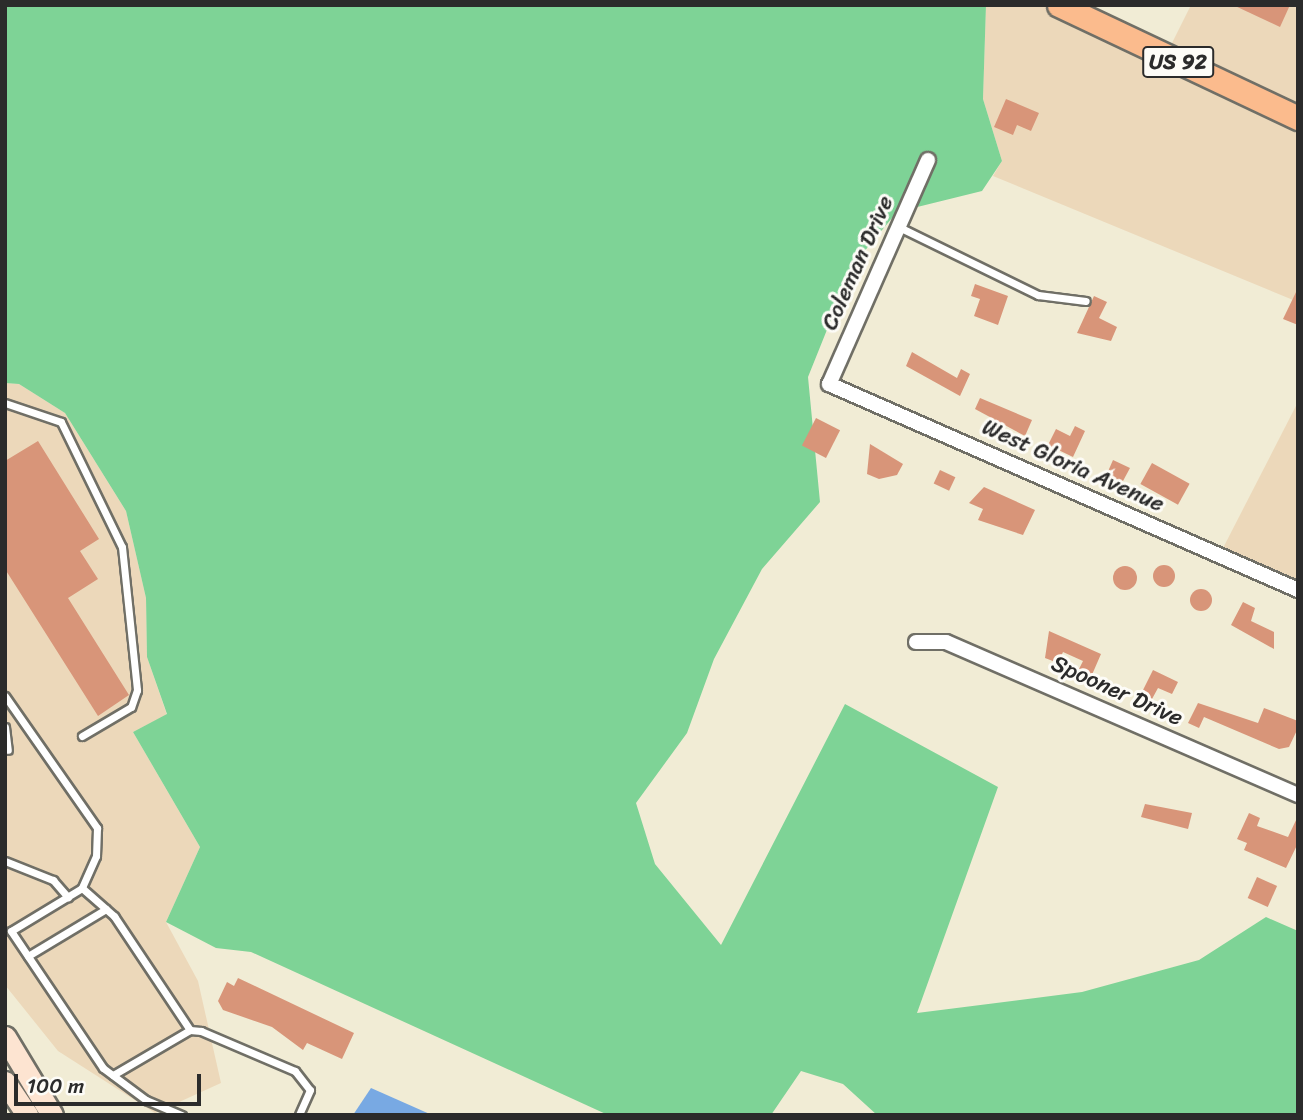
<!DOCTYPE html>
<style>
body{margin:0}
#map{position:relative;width:1303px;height:1120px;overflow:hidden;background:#f1ecd5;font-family:Sriracha,sans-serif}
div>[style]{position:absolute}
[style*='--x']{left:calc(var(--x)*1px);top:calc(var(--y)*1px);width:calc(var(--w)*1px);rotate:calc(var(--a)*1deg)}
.built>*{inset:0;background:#ecd8ba}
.green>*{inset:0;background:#7ed396}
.water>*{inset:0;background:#78a9e3}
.building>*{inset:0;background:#d89579;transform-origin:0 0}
.round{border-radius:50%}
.roads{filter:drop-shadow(2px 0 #706f66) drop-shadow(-2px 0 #706f66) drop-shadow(0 2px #706f66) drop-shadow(0 -2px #706f66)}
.service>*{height:7px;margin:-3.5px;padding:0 3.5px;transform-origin:3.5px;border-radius:3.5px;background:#fff}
.minor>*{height:14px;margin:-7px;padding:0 7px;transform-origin:7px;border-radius:7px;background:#fff}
.secondary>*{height:21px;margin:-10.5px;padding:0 10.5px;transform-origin:10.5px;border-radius:10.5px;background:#fde4d1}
.primary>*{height:23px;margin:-11.5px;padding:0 11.5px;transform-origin:11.5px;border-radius:11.5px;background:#fbbb8d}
span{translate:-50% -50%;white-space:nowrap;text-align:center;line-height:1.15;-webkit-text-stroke:6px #fdfcf7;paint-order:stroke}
.shield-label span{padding:2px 5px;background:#fdfcf7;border:2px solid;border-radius:5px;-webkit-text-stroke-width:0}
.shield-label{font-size:21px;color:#2b2b2b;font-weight:700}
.street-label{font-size:23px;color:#2b2b2b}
.frame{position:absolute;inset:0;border:7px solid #2b2b2b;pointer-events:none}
.scale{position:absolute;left:14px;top:1074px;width:187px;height:32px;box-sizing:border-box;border:4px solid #2b2b2b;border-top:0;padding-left:9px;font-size:21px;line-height:24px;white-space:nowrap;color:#2b2b2b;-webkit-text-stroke:5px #fdfcf7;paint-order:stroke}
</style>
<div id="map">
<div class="built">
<i style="clip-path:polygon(986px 5px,1042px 5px,1298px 126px,1298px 302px,993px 176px,1002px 161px,983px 99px)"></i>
<i style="clip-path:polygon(1191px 5px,1298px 5px,1298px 110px,1169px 49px)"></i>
<i style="clip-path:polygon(5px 383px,19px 384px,65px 413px,126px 511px,146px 598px,147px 657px,167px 715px,133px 732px,200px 847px,166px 922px,198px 981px,221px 1083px,155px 1113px,58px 1051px,5px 985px)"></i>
<i style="clip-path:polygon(1298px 402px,1298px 587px,1221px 552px)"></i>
</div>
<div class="green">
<i style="clip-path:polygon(5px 5px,986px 5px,983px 99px,1002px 161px,982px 191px,897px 212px,853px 265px,808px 377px,820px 502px,762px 569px,714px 659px,687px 733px,636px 803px,655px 864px,721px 945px,845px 704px,998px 787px,917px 1013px,1082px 992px,1199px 960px,1266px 917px,1298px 931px,1298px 1115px,877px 1115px,843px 1084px,801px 1071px,771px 1115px,608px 1115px,251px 952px,216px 948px,166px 922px,200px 847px,133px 732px,167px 714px,147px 657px,146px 598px,126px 511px,65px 413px,19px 384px,5px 383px)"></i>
</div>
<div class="water">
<i style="clip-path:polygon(371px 1088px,432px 1115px,353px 1115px)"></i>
</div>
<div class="building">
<i style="clip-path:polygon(1233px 5px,1290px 5px,1280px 27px)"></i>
<i style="clip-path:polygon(1006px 99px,1039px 113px,1031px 131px,1017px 125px,1013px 135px,994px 127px)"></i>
<i style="clip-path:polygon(975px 284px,1008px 296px,998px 325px,974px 316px,980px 299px,971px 296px)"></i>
<i style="clip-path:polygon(1298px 288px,1298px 325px,1283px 319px)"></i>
<i style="clip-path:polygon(1094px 296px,1107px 302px,1099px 318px,1117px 327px,1111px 341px,1077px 333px)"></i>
<i style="clip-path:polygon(912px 352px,957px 378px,961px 369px,970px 374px,960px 396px,906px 366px)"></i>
<i style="clip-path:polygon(980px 398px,1032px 420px,1025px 436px,975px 409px)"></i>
<i style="left:816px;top:418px;width:27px;height:31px;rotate:27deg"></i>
<i style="clip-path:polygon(1075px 426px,1085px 431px,1073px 457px,1048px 445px,1056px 429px,1070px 436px)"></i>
<i style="clip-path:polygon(38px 441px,99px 539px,80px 551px,98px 579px,68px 598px,129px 695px,98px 716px,5px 569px,5px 461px)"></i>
<i style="clip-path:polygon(870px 444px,903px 464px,897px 475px,879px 479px,867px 474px)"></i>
<i style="clip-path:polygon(1113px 460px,1130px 468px,1123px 481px,1106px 476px)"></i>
<i style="left:1152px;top:463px;width:43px;height:24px;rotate:29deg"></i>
<i style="left:940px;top:470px;width:17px;height:15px;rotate:25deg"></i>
<i style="clip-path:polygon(984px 487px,1035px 510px,1023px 535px,978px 520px,983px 509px,969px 503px)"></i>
<i class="round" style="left:1153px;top:565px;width:22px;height:22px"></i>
<i class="round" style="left:1113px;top:566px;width:24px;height:24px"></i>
<i class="round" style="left:1190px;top:589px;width:22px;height:22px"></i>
<i style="clip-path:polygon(1243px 602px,1255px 608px,1251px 621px,1274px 632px,1274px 649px,1231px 625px)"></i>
<i style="clip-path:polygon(1049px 631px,1101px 654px,1091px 677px,1078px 671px,1083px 661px,1063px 652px,1058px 663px,1045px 658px)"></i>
<i style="clip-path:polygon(1153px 670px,1178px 682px,1172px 694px,1158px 688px,1152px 699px,1141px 694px)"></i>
<i style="clip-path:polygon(1198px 703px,1258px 723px,1264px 708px,1298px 721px,1298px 728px,1289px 747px,1279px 749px,1204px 717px,1199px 728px,1188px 723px)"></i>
<i style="clip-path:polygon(1145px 804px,1192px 813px,1188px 829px,1141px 817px)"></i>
<i style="clip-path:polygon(1249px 813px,1260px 818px,1257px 826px,1288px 837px,1298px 816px,1298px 843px,1286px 868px,1244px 850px,1247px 843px,1237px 839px)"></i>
<i style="left:1257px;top:877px;width:22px;height:23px;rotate:24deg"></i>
<i style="clip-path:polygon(238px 978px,354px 1033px,342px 1059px,307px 1043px,303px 1050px,272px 1027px,223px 1010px,218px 1001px,227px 982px,234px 986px)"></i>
</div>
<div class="roads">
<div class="service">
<i style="--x:899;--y:227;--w:155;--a:26.1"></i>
<i style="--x:1038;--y:295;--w:48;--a:7.1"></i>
<i style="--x:5;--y:403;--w:59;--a:18.7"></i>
<i style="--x:61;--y:422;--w:139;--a:64"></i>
<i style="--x:122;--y:547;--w:144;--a:84"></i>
<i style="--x:137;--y:690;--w:18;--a:109"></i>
<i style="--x:131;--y:707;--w:57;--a:149.4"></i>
<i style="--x:5;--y:696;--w:161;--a:55.1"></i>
<i style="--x:97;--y:828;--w:28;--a:92"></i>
<i style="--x:96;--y:856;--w:35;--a:114"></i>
<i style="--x:82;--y:888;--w:83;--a:148.8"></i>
<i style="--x:11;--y:931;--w:165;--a:56.1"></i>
<i style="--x:103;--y:1068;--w:54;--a:36.7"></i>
<i style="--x:146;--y:1100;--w:39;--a:23"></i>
<i style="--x:5;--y:727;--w:23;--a:83"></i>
<i style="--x:5;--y:861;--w:52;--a:21.6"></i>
<i style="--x:53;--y:880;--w:23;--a:49"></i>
<i style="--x:82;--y:888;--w:43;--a:41.2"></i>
<i style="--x:114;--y:916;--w:137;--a:56.3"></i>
<i style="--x:28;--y:956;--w:91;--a:-31.1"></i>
<i style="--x:113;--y:1075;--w:89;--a:-30.3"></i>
<i style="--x:190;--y:1030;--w:11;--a:5"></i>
<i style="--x:201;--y:1031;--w:102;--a:23.1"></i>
<i style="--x:295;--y:1071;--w:24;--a:52"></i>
<i style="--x:310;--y:1090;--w:27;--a:114"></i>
</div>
<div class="minor">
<i style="--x:928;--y:160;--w:245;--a:113.8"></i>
<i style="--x:829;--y:384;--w:512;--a:23.71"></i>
<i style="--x:916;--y:642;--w:30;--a:0"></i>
<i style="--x:946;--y:642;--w:384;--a:23.5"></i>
</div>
<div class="secondary">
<i style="--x:5;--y:1037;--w:91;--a:58.9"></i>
<i style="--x:5;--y:1082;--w:40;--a:56"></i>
</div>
<div class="primary">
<i style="--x:1059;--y:5;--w:264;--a:25.3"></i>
</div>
</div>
<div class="shield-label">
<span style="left:1178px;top:62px">US 92</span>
</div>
<div class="street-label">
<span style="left:858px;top:263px;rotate:-66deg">Coleman Drive</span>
<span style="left:1073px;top:466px;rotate:24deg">West Gloria Avenue</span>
<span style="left:1117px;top:691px;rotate:24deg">Spooner Drive</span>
</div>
<div class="frame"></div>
<div class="scale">100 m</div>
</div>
